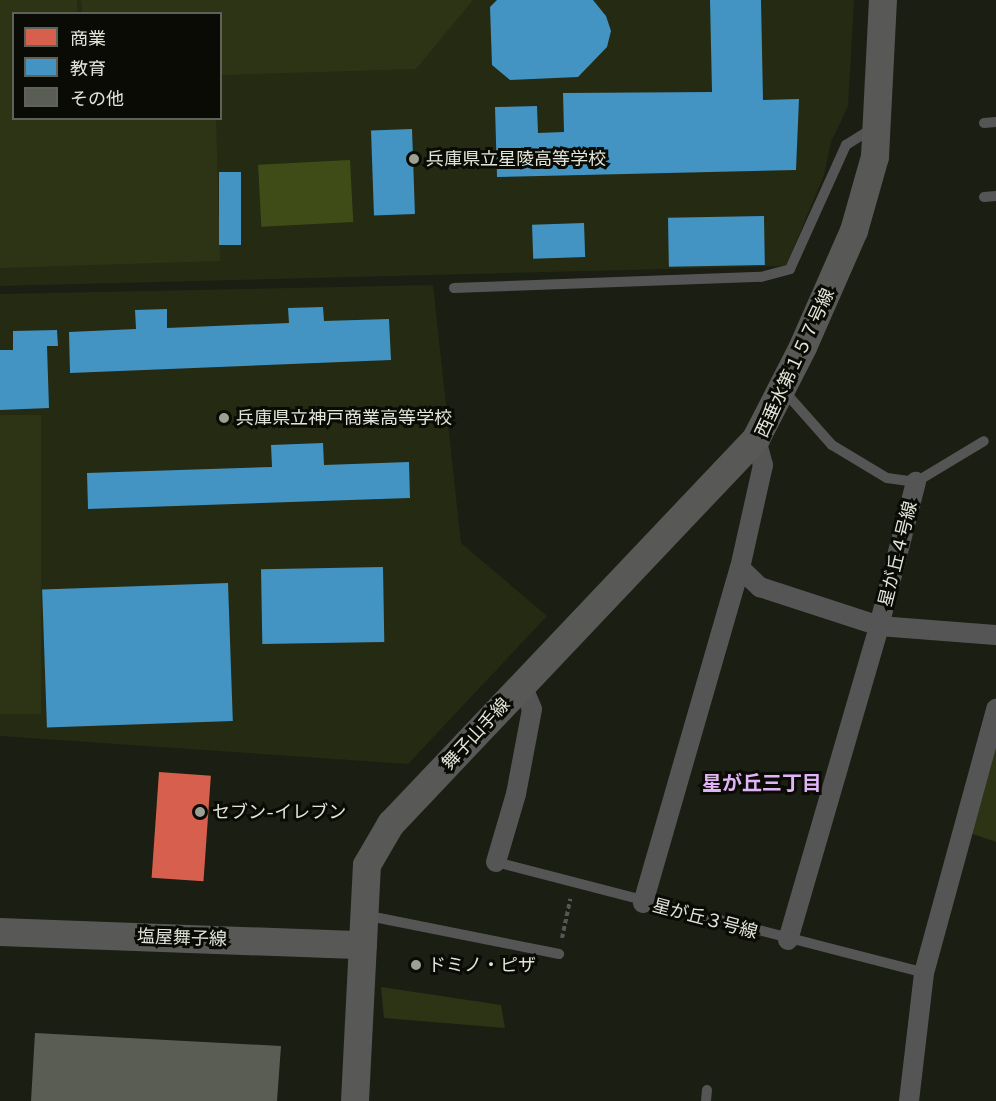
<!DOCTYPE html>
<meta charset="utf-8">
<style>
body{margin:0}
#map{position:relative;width:996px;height:1101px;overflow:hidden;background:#1b1e13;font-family:"Space Grotesk","Noto Sans JP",sans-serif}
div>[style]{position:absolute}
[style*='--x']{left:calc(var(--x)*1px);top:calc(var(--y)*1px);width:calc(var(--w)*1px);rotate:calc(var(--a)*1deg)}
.built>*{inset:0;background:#252a12}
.green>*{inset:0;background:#2d3416;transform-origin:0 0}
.water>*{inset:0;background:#404c18;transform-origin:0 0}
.shops>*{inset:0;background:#d6604d;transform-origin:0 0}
.schools>*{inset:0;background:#4393c3;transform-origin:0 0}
.building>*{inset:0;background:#5a5d53}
.path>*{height:4px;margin-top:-2px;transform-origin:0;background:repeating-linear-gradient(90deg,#565654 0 4.5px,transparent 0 7.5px)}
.lane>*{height:10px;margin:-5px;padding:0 5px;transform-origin:5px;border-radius:5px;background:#565556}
.street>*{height:20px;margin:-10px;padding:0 10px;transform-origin:10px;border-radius:10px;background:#565556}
.secondary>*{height:28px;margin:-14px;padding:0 14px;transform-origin:14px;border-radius:14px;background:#585857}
.dots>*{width:16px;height:16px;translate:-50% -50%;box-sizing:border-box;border:3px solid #090b04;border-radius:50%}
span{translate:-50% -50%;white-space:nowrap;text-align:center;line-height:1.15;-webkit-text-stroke:6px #090b04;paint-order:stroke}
.poi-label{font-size:18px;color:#e1e4d8}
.left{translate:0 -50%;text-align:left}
.street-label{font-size:18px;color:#e1e4d8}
.neighbourhood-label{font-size:20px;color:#e0b4f5;font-weight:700}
.legend{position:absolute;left:12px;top:12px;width:210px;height:108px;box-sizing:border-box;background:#090b04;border:2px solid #5f6259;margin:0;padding:8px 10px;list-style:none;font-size:18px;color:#e1e4d8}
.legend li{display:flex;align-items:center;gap:12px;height:30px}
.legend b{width:30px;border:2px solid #5f6259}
</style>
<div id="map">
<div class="built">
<i style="clip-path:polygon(evenodd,0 0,854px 0,848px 106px,831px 142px,824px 175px,786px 266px,0 286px,0 0,14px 14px,220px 14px,220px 118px,14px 118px,14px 14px)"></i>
<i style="clip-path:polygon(433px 285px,461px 543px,547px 616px,408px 764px,0 736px,0 294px)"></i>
</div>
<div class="green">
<i style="clip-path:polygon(0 0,77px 0,77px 13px,14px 14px,14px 118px,216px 119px,220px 261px,0 268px)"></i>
<i style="clip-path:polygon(81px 0,473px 0,416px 69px,221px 75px,220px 14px,82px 13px)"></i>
<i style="left:0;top:415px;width:41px;height:299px"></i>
<i style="clip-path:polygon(996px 737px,996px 842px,970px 833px)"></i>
<i style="clip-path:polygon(381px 987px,501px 1005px,505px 1028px,384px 1018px)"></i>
</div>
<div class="water">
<i style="left:350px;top:160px;width:62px;height:92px;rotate:87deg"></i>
</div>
<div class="shops">
<i style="left:159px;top:772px;width:52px;height:106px;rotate:4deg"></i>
</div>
<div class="schools">
<i style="clip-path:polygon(497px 0,593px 0,606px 16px,611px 31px,607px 47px,578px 77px,510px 80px,492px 65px,490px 7px)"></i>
<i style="clip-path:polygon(710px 0,761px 0,763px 100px,799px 99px,796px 170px,497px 177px,495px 107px,537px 106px,538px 133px,564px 132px,563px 93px,712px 92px)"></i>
<i style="left:412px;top:129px;width:85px;height:41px;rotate:88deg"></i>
<i style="left:219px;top:172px;width:22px;height:73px"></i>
<i style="left:764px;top:216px;width:49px;height:96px;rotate:89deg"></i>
<i style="left:584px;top:223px;width:34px;height:52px;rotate:88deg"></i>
<i style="clip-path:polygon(323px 307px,324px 321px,389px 319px,391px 360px,70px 373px,69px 332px,136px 329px,135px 310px,167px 309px,167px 328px,289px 323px,288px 308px)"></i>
<i style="clip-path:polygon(57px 330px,58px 346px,47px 346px,49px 408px,0 410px,0 350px,13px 350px,13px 331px)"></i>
<i style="clip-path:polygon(323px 443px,324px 465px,409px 462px,410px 498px,88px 509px,87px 473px,272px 467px,271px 445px)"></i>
<i style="left:383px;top:567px;width:75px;height:122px;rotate:89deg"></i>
<i style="left:228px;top:583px;width:138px;height:186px;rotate:88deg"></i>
</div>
<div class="building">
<i style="clip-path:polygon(35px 1033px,281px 1046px,277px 1101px,31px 1101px)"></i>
</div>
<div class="path">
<i style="--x:562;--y:938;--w:40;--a:-78"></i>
</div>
<div class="lane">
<i style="--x:984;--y:123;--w:12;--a:-5"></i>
<i style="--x:984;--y:197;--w:12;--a:-5"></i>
<i style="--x:454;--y:288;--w:307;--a:-2.1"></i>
<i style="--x:761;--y:277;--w:30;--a:-15"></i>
<i style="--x:790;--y:269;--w:136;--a:-65.7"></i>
<i style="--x:846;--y:145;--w:32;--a:-32"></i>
<i style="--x:784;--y:391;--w:72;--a:48.4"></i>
<i style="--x:832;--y:445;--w:64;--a:31"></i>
<i style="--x:887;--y:478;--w:29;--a:8"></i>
<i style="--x:916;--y:482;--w:79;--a:-31.1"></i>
<i style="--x:496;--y:862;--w:442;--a:14.5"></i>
<i style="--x:364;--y:915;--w:199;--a:11.3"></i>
<i style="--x:706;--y:1101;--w:11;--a:-85"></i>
</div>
<div class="street">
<i style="--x:756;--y:439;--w:27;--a:75"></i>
<i style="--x:763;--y:465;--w:106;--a:102.6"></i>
<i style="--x:740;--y:568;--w:28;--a:44"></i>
<i style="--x:760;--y:587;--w:125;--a:18.1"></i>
<i style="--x:879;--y:626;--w:117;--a:4.4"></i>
<i style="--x:496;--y:862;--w:71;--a:-73.6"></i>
<i style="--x:516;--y:794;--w:86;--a:-79.3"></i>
<i style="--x:532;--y:709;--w:25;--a:-113"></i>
<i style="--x:643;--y:903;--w:349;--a:-73.9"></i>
<i style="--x:788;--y:940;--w:327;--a:-73.8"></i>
<i style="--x:879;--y:626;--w:149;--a:-75.6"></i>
<i style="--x:909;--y:1101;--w:129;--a:-83.3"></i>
<i style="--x:924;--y:973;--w:274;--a:-74.7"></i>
</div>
<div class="secondary">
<i style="--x:0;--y:932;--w:363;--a:2.1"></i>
<i style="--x:355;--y:1101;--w:236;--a:-87.1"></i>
<i style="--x:367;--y:865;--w:48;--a:-59.7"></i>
<i style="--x:391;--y:824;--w:531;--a:-46.53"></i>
<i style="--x:756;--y:439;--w:103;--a:-62.9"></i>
<i style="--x:803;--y:347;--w:127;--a:-66.3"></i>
<i style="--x:854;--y:231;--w:77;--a:-74.2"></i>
<i style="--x:875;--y:157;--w:157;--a:-87.1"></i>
</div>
<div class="dots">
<i style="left:414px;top:159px;background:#9c9f93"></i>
<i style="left:224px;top:418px;background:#9c9f93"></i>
<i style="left:200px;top:812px;background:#9c9f93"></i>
<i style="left:416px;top:965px;background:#9c9f93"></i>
</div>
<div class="poi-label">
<span class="left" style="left:426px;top:159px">兵庫県立星陵高等学校</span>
<span class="left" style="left:236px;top:418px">兵庫県立神戸商業高等学校</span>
<span class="left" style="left:212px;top:812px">セブン-イレブン</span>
<span class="left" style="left:428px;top:965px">ドミノ・ピザ</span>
</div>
<div class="street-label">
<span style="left:795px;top:363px;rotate:-65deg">西垂水第１５７号線</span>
<span style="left:898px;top:554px;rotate:-76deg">星が丘４号線</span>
<span style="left:476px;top:734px;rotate:-47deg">舞子山手線</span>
<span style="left:705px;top:919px;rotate:15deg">星が丘３号線</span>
<span style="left:182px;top:938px;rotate:2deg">塩屋舞子線</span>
</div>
<div class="neighbourhood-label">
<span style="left:762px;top:783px">星が丘三丁目</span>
</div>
<ul class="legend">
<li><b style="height:16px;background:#d6604d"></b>商業</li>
<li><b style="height:16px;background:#4393c3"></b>教育</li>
<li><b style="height:16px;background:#5a5d53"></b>その他</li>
</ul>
</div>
